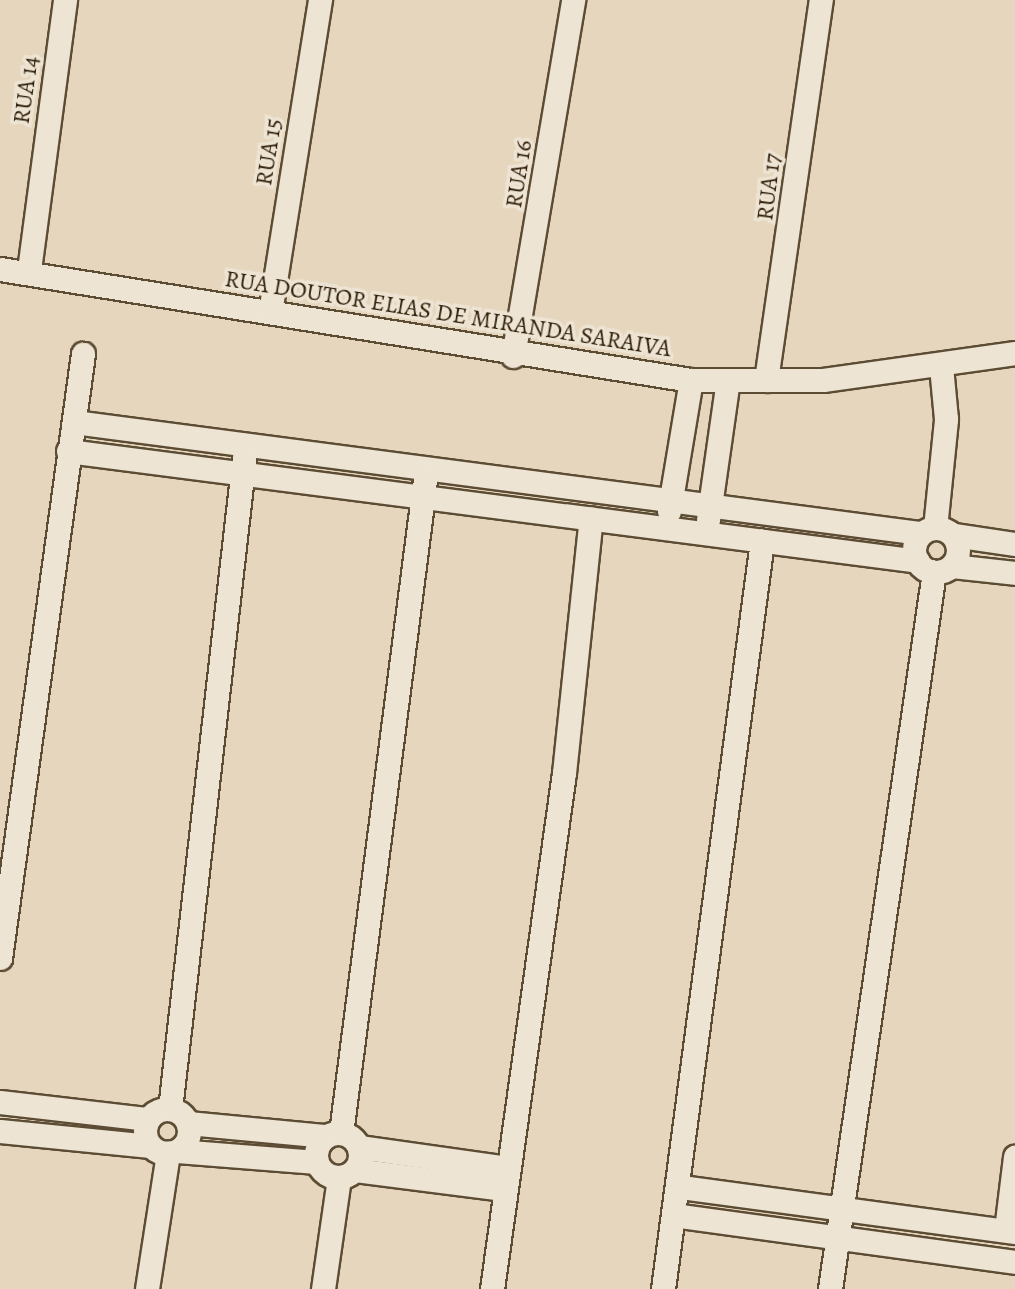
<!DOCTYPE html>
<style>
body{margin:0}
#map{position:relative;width:1015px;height:1289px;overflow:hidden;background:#e5d6bd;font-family:Alegreya,serif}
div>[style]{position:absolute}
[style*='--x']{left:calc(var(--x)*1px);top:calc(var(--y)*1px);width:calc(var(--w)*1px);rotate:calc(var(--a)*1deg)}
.roads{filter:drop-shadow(2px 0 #5c4c34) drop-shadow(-2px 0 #5c4c34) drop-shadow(0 2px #5c4c34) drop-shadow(0 -2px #5c4c34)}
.minor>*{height:23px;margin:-11.5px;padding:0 11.5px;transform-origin:11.5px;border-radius:11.5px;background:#eee4d4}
.minor>.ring{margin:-11.5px;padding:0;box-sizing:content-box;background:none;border:23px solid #eee4d4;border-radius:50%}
span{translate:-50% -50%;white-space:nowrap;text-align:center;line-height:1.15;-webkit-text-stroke:7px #eee4d4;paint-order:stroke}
.street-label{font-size:24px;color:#2f1e07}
</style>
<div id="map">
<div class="roads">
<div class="minor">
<i style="--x:0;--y:269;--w:700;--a:9.13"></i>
<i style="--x:691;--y:380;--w:132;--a:0"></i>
<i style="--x:823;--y:380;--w:194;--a:-8"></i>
<i style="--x:29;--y:270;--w:272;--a:-82.4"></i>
<i style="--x:270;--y:312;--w:316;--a:-80.9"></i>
<i style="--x:513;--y:356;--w:361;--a:-80.4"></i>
<i style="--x:766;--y:380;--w:384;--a:-81.8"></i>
<i style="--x:74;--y:422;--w:852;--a:7.48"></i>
<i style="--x:68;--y:451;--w:857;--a:7.37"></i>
<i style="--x:669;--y:511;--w:133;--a:-80.5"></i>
<i style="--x:708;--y:520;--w:141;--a:-81.9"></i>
<i style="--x:935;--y:528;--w:110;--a:-84.2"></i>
<i style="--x:946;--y:419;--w:53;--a:-95.4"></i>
<i class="ring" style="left:914px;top:528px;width:21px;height:21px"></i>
<i style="--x:954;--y:535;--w:62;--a:8.4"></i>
<i style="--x:952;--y:566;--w:63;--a:6.3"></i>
<i style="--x:0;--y:958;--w:610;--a:-82.18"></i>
<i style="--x:0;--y:1102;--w:149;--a:6.6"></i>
<i class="ring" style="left:145px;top:1109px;width:21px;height:21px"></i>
<i style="--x:170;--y:1109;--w:655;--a:-83.51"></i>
<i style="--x:188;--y:1123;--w:139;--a:5.4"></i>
<i style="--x:0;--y:1131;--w:151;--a:5.7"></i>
<i class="ring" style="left:316px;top:1133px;width:21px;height:21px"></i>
<i style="--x:341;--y:1133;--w:658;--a:-82.67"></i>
<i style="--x:359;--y:1147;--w:150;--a:8"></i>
<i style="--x:177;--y:1151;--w:140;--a:4.5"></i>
<i style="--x:355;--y:1170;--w:150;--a:7.3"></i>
<i style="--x:681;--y:1187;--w:337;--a:7.7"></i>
<i style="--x:673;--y:1215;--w:345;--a:7.8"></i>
<i style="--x:1006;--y:1230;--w:74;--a:-83"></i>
<i style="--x:147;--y:1289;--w:138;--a:-81.2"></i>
<i style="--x:323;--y:1289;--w:112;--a:-81.8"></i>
<i style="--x:492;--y:1289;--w:521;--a:-82.06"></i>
<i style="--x:564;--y:773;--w:256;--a:-84"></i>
<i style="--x:663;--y:1289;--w:755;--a:-82.46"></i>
<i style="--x:830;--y:1289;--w:725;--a:-81.75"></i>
</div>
</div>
<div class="street-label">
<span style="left:26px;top:90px;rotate:-82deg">RUA 14</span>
<span style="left:269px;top:152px;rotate:-81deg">RUA 15</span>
<span style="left:519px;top:174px;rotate:-81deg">RUA 16</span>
<span style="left:769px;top:187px;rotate:-83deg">RUA 17</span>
<span style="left:448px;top:314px;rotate:9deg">RUA DOUTOR ELIAS DE MIRANDA SARAIVA</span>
</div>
</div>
